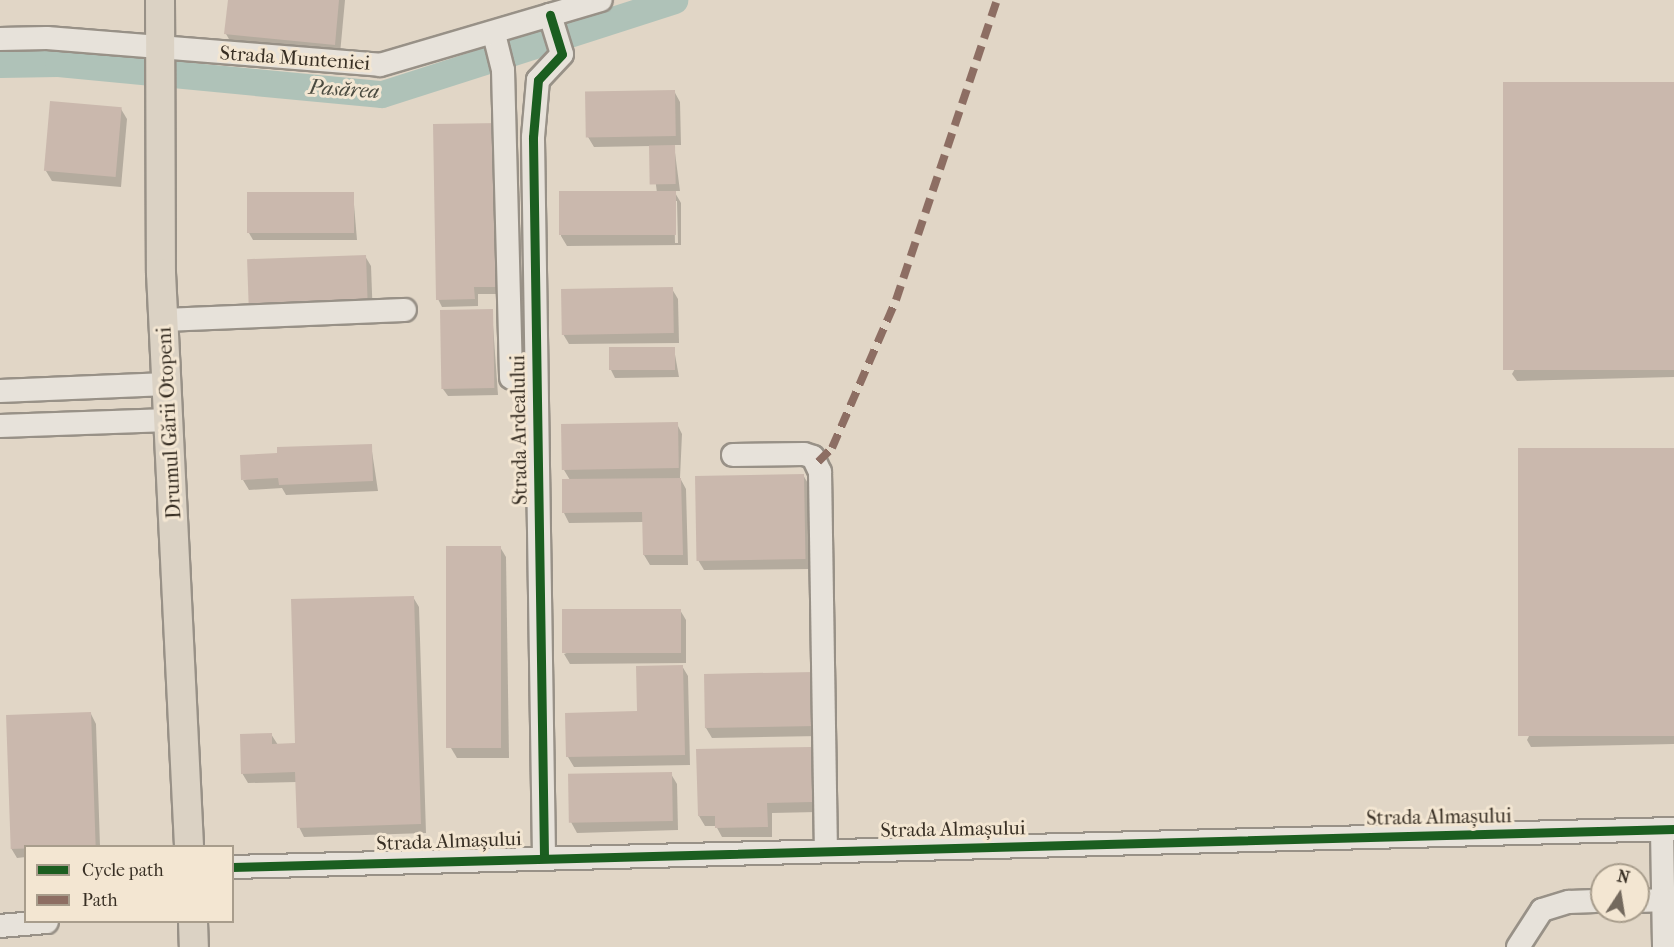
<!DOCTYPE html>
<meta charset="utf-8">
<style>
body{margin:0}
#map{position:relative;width:1674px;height:947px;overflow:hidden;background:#e1d6c6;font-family:"IM FELL French Canon",serif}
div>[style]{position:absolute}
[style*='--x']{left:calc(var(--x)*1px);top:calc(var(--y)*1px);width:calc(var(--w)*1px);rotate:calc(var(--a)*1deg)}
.shadow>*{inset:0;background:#0003}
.river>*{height:27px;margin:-13.5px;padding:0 13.5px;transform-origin:13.5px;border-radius:13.5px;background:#afc2b8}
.building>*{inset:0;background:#cab8ad;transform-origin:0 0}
.roads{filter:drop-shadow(2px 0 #989187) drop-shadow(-2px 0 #989187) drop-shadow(0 2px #989187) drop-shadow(0 -2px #989187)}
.minor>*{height:22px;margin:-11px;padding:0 11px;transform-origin:11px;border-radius:11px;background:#e7e2da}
.major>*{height:28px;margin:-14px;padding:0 14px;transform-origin:14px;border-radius:14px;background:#dbd2c4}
.quiet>*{height:8px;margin-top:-4px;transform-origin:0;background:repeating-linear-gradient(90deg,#8d6e63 0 15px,transparent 0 23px)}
.cycleway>*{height:9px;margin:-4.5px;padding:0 4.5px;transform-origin:4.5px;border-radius:4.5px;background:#1b5e20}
span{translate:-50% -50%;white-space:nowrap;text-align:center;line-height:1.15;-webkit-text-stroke:6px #f3e6d2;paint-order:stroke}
.street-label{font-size:20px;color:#382f24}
.water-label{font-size:21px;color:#4b4b40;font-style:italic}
.legend{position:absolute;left:24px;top:845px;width:210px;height:78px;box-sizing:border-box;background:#f3e6d2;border:2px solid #a89d8c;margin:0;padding:8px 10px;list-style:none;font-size:18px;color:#382f24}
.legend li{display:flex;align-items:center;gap:12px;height:30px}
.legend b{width:30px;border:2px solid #a89d8c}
.north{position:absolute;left:1590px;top:863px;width:60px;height:60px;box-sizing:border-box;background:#f3e6d2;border:2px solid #a89d8c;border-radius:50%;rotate:12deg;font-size:16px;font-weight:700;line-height:24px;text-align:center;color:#382f24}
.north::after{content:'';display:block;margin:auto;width:21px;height:27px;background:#73695d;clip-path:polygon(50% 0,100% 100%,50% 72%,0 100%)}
</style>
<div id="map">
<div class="shadow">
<i style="clip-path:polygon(229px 0,345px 0,340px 54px,232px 44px,226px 34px)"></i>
<i style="clip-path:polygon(1674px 84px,1674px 377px,1517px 381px,1512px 374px)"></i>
<i style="clip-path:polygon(evenodd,674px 91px,680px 102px,681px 145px,674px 145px,680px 191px,674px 191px,681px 203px,681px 245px,567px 246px,561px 236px,561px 194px,657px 193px,651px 146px,594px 147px,588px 137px,674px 91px,674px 201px,677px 201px,678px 243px,675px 243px,674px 201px)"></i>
<i style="clip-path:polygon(121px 109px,127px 119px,121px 187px,52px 181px,46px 171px)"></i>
<i style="clip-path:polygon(435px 125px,506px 294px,478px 294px,478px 306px,442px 307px,438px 299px)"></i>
<i style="clip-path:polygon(353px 193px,357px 240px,253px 240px,249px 233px)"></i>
<i style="clip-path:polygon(365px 256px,371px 266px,373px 320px,249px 260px)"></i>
<i style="clip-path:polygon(672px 289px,678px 299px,679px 343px,569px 344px,563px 334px)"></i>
<i style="clip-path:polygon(492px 311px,498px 395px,448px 396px,443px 389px)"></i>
<i style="clip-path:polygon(674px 349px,679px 377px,615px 378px,611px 370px)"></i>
<i style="clip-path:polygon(677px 424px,682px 434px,680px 478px,686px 489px,688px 565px,650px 565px,644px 555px,644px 522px,569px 523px,564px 513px,570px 480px,564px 470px)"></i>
<i style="clip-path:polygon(371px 445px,378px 491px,286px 495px,282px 488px,249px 490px,243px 480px)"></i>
<i style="clip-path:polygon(1674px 450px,1674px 744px,1531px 747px,1527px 740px)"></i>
<i style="clip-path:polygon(803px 475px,809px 485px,810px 569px,704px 570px,698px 560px)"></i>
<i style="clip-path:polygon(500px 547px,506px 557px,509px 758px,457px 758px,451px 748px,448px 548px)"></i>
<i style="clip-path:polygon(413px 597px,419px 607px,426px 833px,304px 837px,299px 827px,297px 782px,248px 783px,242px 773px,271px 734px,278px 745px,297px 744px)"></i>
<i style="clip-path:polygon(680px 610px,686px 620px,686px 663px,570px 664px,564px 654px)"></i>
<i style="clip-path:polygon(682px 666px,688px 676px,690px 765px,574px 767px,568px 757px,567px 714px,638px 712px)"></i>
<i style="clip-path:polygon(813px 674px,820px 736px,712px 738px,706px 728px,705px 676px)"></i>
<i style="clip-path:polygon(91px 714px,96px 724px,100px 846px,26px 846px,26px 857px,17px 858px,11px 848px)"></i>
<i style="clip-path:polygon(810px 748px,816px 758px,817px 812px,772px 813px,772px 837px,722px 837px,716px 826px,705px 826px,699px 816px,698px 750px)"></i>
<i style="clip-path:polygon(671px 774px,677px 784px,678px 830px,577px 833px,571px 822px)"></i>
</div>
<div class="river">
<i style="--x:0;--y:64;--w:58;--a:-1"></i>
<i style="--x:58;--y:63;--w:325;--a:5.5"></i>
<i style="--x:382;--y:94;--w:307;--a:-17.8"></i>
</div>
<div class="building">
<i style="clip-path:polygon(228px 0,339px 0,335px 45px,224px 34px)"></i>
<i style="left:1674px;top:82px;width:288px;height:171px;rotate:90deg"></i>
<i style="left:675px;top:90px;width:46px;height:90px;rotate:89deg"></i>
<i style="left:50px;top:101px;width:72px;height:70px;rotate:5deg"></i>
<i style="clip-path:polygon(500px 123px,503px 287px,474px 287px,475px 299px,436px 300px,433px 124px)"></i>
<i style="left:675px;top:145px;width:39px;height:26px;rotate:89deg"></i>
<i style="left:676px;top:191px;width:44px;height:117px;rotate:90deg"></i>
<i style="left:247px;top:192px;width:107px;height:41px"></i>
<i style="left:366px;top:255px;width:55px;height:119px;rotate:88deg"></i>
<i style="left:673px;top:287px;width:46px;height:112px;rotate:89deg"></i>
<i style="left:493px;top:309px;width:79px;height:53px;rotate:89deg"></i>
<i style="left:675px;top:347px;width:23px;height:66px;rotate:90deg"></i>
<i style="left:678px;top:422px;width:46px;height:117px;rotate:89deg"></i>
<i style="clip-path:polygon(372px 444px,373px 481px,279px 485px,278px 478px,241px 480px,240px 455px,277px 453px,277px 447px)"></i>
<i style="left:1674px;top:448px;width:288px;height:156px;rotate:90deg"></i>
<i style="left:804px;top:474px;width:85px;height:109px;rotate:89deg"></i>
<i style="clip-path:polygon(681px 478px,683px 555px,643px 555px,642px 512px,562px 513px,562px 479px)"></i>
<i style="left:446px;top:546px;width:55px;height:202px"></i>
<i style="clip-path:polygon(414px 596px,421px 824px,297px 828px,295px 772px,241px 774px,240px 734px,272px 733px,272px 744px,295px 743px,291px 599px)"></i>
<i style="left:681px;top:609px;width:44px;height:119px;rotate:90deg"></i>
<i style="clip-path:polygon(683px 665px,685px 755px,566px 757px,565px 713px,637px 711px,636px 666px)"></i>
<i style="left:814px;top:672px;width:54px;height:110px;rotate:89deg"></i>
<i style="left:91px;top:712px;width:134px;height:85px;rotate:88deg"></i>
<i style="clip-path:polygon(811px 747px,812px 802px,767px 803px,768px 827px,715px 828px,715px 816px,698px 816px,696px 749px)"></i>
<i style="left:672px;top:772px;width:49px;height:104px;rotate:89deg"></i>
</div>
<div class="roads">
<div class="minor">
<i style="--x:494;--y:34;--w:37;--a:76"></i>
<i style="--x:503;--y:70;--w:308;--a:88.5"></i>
<i style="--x:0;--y:39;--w:47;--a:-1.2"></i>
<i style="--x:47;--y:38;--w:334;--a:4.6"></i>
<i style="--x:380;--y:65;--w:230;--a:-16.4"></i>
<i style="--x:163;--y:320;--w:242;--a:-2.4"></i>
<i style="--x:0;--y:391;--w:167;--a:-2.4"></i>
<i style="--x:0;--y:426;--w:169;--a:-2"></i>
<i style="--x:733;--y:455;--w:71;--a:-0.8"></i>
<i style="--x:804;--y:454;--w:9;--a:18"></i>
<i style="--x:813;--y:457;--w:17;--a:65"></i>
<i style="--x:820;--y:472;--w:377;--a:89.1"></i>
<i style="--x:1662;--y:830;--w:117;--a:89"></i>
<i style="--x:544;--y:856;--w:719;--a:-90.88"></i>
<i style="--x:533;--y:137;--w:57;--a:-85"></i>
<i style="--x:538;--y:80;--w:35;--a:-47"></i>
<i style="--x:562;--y:54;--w:41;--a:-107.1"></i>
<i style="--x:232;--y:867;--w:1443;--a:-1.51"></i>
<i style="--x:1638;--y:901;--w:36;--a:-2"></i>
<i style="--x:0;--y:926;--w:47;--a:-4.9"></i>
<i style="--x:1518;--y:947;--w:44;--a:-57"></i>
<i style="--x:1542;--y:910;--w:28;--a:-17"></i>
<i style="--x:1569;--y:902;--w:33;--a:-2"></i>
</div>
<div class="major">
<i style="--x:160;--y:0;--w:273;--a:89.8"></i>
<i style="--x:161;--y:273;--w:574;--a:87.2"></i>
<i style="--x:193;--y:922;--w:25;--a:88"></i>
</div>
</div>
<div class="quiet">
<i style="--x:818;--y:462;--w:20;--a:-45"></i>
<i style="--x:832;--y:448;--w:161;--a:-66.6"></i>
<i style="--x:896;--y:300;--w:317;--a:-71.4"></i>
</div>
<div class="cycleway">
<i style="--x:544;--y:856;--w:719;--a:-90.88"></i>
<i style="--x:533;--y:137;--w:57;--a:-85"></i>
<i style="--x:538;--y:80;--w:35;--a:-47"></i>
<i style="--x:562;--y:54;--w:41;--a:-107.1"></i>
<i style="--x:232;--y:867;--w:1443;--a:-1.51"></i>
</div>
<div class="street-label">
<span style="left:295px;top:58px;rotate:4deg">Strada Munteniei</span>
<span style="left:169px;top:423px;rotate:-93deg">Drumul Gării Otopeni</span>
<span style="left:519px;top:430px;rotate:-91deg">Strada Ardealului</span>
<span style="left:1439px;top:817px;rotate:-1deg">Strada Almașului</span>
<span style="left:953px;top:829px;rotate:-1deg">Strada Almașului</span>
<span style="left:449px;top:841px;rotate:-2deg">Strada Almașului</span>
</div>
<div class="water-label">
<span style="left:344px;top:89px;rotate:4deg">Pasărea</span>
</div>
<ul class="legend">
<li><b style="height:8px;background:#1b5e20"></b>Cycle path</li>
<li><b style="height:8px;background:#8d6e63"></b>Path</li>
</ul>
<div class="north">N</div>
</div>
